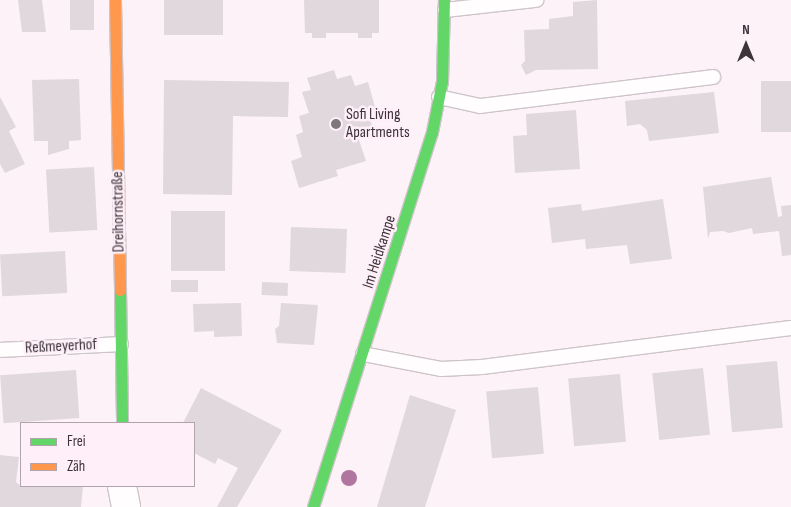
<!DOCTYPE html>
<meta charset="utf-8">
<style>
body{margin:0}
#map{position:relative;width:791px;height:507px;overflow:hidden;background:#fcf2f7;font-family:"Sofia Sans Condensed",sans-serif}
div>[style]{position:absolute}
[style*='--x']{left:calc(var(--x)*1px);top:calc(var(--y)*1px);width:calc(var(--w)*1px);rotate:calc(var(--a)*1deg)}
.building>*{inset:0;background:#e0d8dc;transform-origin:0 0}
.roads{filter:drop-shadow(1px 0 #cec5ca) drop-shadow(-1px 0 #cec5ca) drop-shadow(0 1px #cec5ca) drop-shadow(0 -1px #cec5ca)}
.lane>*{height:14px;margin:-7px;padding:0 7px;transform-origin:7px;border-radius:7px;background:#fffdfe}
.street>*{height:28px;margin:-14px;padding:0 14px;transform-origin:14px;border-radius:14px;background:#fffdfe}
.fast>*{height:11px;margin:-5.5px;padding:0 5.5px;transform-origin:5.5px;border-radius:5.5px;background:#63d668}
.slow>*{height:11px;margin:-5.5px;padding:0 5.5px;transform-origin:5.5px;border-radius:5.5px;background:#ff974d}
.trees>*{width:16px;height:16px;margin:-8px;border-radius:50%;background:#b176a0}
.dots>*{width:14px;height:14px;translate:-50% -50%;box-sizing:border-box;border:2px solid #ffeff8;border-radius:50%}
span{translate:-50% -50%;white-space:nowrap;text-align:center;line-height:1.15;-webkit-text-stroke:5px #ffeff8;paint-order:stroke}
.poi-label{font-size:16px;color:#3c3439}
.left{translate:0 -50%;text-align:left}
.street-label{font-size:16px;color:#3c3439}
.legend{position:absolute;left:20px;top:422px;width:175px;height:65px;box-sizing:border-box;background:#ffeff8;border:1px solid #b1a4ac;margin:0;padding:6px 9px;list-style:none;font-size:15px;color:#3c3439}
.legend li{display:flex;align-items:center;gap:10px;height:25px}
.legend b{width:25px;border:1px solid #b1a4ac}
.north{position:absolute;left:721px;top:20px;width:50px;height:50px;-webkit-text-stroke:4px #ffeff8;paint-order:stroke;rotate:0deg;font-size:14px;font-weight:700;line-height:20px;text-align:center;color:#3c3439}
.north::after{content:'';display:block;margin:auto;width:18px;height:22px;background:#3c3439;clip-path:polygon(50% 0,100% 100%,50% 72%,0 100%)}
</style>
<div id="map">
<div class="building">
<i style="clip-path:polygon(18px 0,42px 0,46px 32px,22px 32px)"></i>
<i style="left:70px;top:0;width:24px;height:30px"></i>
<i style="left:164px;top:0;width:59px;height:35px"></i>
<i style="clip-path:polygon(304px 0,379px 0,379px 33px,372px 33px,372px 38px,358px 38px,358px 33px,326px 33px,326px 38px,312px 38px,312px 33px,305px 33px)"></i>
<i style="clip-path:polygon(597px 0,598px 69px,536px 70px,526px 75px,521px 65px,525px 61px,524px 30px,549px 29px,549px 19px,573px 16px,573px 2px)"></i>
<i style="clip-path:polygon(334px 70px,337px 79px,351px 75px,355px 86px,368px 82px,375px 107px,367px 109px,374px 132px,358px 137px,366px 161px,336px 170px,338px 176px,299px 188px,291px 161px,302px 157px,296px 135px,303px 132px,299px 116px,309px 113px,302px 92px,311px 90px,307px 78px)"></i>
<i style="clip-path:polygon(79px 79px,81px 140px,69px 141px,69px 149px,48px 155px,48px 141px,34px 141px,32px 80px)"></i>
<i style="clip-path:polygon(164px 80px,289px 82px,288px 117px,233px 116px,232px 195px,163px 194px)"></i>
<i style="left:791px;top:81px;width:51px;height:30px;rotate:90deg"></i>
<i style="clip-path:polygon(714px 92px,719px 133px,649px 141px,647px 130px,640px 124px,627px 126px,625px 101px)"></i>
<i style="clip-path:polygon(0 97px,16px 127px,9px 131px,25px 164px,5px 173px,0 164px)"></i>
<i style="clip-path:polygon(576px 110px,580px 169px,515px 173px,513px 136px,527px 135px,526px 114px)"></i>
<i style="left:94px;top:167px;width:63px;height:48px;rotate:87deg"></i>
<i style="clip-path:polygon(771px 177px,778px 217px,782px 216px,781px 206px,791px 205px,791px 255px,782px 256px,779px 231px,753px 234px,752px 228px,729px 233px,723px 231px,710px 232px,708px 239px,703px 187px)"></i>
<i style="clip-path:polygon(663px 199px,672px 259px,630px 264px,627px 245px,586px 249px,585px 239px,552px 243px,548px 208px,581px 204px,582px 211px)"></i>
<i style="left:225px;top:211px;width:60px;height:54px;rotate:90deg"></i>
<i style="left:291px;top:227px;width:56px;height:44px;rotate:2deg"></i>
<i style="left:65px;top:251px;width:42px;height:65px;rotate:87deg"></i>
<i style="left:171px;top:280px;width:27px;height:12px"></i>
<i style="left:262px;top:282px;width:26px;height:13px;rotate:2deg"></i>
<i style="clip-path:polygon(241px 303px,242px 336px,214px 337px,214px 331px,194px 332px,193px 304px)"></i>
<i style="clip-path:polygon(281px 303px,318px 305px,314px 345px,277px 343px,275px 329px,279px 326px)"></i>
<i style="left:777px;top:361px;width:67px;height:51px;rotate:85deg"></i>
<i style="left:703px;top:368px;width:67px;height:51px;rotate:84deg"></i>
<i style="left:76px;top:370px;width:48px;height:76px;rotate:86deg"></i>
<i style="left:620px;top:374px;width:68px;height:52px;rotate:85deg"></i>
<i style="left:538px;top:387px;width:67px;height:52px;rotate:85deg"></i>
<i style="clip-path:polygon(201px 388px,282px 430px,237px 507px,217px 507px,238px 468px,218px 458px,215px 464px,194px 453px,194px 423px,183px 423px)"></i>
<i style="clip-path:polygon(410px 395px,456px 410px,425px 507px,377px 507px)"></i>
<i style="clip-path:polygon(0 455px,19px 457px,16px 482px,21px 486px,83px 486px,81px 507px,0 507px)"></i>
</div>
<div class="roads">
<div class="lane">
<i style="--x:445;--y:10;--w:92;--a:-6.3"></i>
<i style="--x:439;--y:97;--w:42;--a:12.4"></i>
<i style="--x:480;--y:106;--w:235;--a:-7.1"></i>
<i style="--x:0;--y:350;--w:121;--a:-2.8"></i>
<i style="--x:363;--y:354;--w:79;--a:10.9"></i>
<i style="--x:441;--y:369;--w:41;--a:-2.8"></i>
<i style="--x:482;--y:367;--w:311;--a:-7.2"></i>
</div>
<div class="street">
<i style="--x:122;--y:486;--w:21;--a:79"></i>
</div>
<div class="fast">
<i style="--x:120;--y:290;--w:133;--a:89.1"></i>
<i style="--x:313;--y:507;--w:393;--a:-72.4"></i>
<i style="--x:432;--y:132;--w:52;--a:-78.9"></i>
<i style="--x:442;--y:81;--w:81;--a:-88.6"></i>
</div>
<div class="slow">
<i style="--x:115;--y:0;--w:290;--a:89"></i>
</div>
</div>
<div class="trees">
<i style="left:349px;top:478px"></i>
</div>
<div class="dots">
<i style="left:336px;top:124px;background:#7f767c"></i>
</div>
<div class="poi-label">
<span class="left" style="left:346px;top:124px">Sofi Living<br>Apartments</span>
</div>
<div class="street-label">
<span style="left:119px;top:212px;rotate:-91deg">Dreihornstraße</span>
<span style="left:380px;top:252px;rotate:-72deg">Im Heidkampe</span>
<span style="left:61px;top:347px;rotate:-3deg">Reßmeyerhof</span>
</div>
<ul class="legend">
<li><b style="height:6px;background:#63d668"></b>Frei</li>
<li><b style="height:6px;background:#ff974d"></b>Zäh</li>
</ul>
<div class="north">N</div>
</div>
